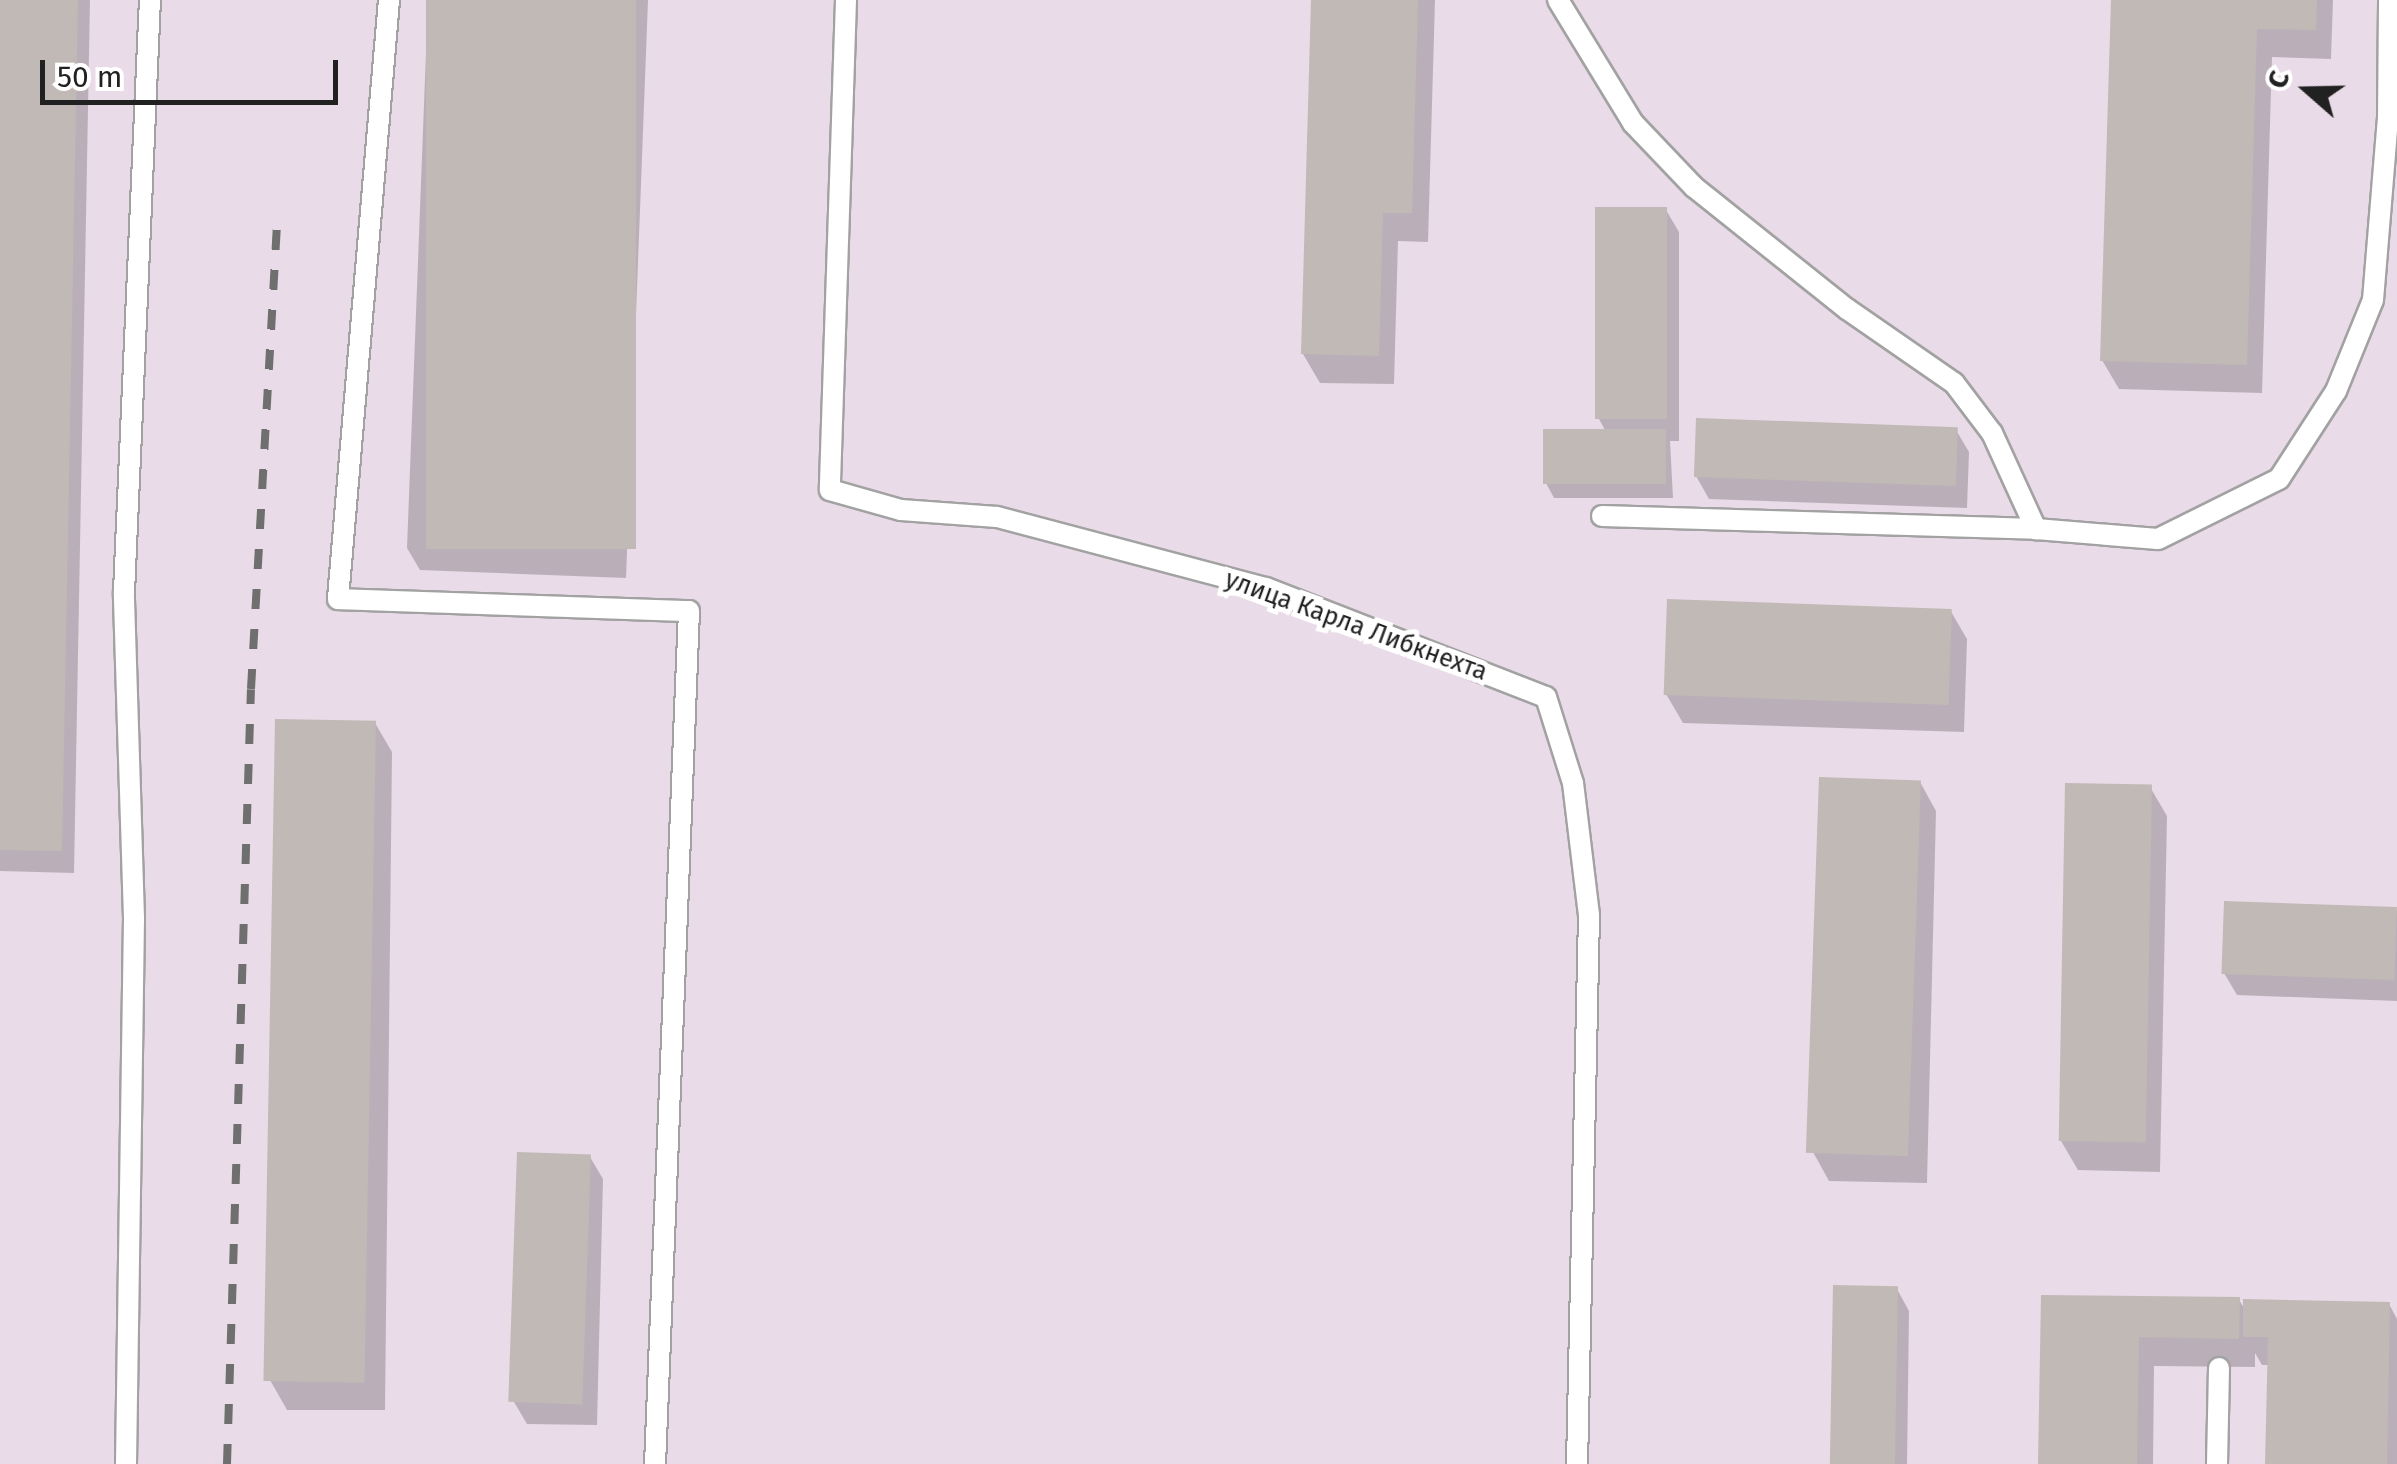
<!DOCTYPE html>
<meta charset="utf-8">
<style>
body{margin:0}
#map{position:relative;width:2397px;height:1464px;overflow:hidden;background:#f0ede8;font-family:"Fira Sans",sans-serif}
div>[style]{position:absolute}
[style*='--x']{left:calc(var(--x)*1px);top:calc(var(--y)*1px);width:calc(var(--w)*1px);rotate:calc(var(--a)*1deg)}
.industrial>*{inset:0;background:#e9dbe7;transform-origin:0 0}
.shadow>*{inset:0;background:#0003}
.building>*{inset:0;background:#c1b9b5;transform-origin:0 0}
.roads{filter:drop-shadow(2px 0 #a2a2a2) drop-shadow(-2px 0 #a2a2a2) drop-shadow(0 2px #a2a2a2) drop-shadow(0 -2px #a2a2a2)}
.service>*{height:20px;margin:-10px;padding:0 10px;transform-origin:10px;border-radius:10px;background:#fff}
.rail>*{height:8px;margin-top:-4px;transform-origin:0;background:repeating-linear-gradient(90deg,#6f6f6f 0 20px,transparent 0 40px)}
span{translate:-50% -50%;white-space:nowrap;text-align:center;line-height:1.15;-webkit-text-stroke:10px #fff;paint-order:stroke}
.street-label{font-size:25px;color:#212121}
.north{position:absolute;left:2257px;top:40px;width:100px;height:100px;-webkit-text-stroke:8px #fff;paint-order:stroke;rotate:290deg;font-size:28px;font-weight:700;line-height:40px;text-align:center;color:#212121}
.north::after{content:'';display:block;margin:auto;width:35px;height:45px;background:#212121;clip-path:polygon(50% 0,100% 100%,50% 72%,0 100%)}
.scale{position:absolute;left:40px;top:60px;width:298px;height:45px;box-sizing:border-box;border:5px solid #212121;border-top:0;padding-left:12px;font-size:30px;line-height:35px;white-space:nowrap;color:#212121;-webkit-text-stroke:8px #fff;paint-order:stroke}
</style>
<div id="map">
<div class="industrial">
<i style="left:0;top:0;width:2397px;height:1464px"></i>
</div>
<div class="shadow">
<i style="clip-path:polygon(0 0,90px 0,74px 873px,0 871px)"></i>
<i style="clip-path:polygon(428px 0,648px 0,626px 578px,420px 570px,407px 548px)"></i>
<i style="clip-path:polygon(1314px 0,1435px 0,1428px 242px,1398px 241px,1394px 384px,1320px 383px,1303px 354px)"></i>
<i style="clip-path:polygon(2113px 0,2333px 0,2331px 59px,2272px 57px,2262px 393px,2119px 389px,2102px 360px)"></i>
<i style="clip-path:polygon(1666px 210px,1679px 232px,1679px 441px,1670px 441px,1673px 498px,1554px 498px,1546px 483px,1606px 432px,1599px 419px)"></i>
<i style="clip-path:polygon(1956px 430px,1969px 452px,1967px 508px,1709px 499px,1696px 476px)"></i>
<i style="clip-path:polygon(1950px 610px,1967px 639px,1964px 732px,1683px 723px,1666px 694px)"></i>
<i style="clip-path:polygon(375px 723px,392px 752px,385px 1410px,287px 1410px,270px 1380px)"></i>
<i style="clip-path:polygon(1920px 782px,1936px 811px,1927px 1183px,1829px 1181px,1813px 1152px)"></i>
<i style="clip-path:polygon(2150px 787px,2167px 816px,2160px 1172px,2078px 1170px,2061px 1141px)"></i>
<i style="clip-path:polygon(2397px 910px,2397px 1001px,2237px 995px,2224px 973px)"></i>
<i style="clip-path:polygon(590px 1157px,603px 1179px,597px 1425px,527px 1424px,514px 1402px)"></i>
<i style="clip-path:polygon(1897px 1289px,1909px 1311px,1907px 1464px,1833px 1464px)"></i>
<i style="clip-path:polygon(2043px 1297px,2239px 1300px,2246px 1311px,2389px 1304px,2397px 1319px,2397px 1464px,2268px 1464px,2270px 1365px,2262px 1365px,2255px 1353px,2255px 1367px,2154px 1366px,2153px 1464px,2041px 1464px)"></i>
</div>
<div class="building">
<i style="clip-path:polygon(0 0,78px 0,62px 851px,0 850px)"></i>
<i style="left:426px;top:0;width:210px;height:549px"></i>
<i style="clip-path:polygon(1311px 0,1418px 0,1412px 213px,1383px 213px,1379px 356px,1301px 354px)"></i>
<i style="clip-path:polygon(2111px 0,2317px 0,2316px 30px,2257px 29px,2247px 365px,2100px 361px)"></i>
<i style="left:1667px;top:207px;width:212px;height:72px;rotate:90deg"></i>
<i style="left:1696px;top:418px;width:262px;height:59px;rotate:2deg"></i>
<i style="left:1543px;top:429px;width:123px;height:55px"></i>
<i style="left:1667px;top:599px;width:285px;height:96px;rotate:2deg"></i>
<i style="left:275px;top:719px;width:101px;height:662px;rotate:1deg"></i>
<i style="left:1819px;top:777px;width:102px;height:376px;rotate:2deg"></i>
<i style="left:2065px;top:783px;width:87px;height:358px;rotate:1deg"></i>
<i style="left:2224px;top:901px;width:173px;height:73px;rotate:2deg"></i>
<i style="left:517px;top:1152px;width:74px;height:250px;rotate:2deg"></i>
<i style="left:1833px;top:1285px;width:65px;height:179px;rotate:1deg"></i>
<i style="clip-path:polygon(2041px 1295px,2240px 1297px,2239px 1339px,2139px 1337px,2137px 1464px,2038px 1464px)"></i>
<i style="clip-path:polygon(2243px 1299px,2390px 1302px,2387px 1464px,2265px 1464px,2268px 1337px,2243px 1337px)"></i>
</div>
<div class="roads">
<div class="service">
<i style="--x:389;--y:0;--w:601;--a:94.87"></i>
<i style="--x:338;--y:599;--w:351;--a:2"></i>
<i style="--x:689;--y:611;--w:854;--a:92.28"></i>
<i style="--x:846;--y:0;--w:490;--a:91.9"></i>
<i style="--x:830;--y:490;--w:74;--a:15.7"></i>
<i style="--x:901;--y:510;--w:96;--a:4.2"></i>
<i style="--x:997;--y:517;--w:278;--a:14.8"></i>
<i style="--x:1266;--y:588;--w:300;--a:21.3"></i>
<i style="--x:1546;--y:697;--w:90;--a:72.6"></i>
<i style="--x:1573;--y:783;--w:133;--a:83.1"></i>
<i style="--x:1589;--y:915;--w:549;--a:91.25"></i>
<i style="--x:1558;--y:0;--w:144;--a:58.6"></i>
<i style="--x:1633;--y:123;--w:88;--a:46.4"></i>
<i style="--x:1694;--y:187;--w:196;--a:38.6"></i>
<i style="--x:1847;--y:309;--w:130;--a:34.7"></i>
<i style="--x:1954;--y:383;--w:63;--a:52.8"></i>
<i style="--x:1992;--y:433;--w:106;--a:65.4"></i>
<i style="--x:1602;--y:516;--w:434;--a:1.7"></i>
<i style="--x:2036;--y:529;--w:122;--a:4.7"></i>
<i style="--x:2158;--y:539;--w:135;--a:-26.4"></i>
<i style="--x:2279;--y:479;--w:105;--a:-57.1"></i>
<i style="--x:2336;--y:391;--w:98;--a:-67.9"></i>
<i style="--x:2373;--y:300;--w:183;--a:-85.3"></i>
<i style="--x:2388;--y:118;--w:118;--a:-89.5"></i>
<i style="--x:126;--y:1464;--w:546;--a:-89.16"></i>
<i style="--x:134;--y:918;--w:326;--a:-91.8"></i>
<i style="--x:124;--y:592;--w:593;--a:-87.49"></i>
<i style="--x:2217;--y:1464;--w:96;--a:-88.8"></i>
</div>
</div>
<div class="rail">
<i style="--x:227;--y:1464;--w:775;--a:-88.23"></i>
<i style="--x:251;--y:689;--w:470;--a:-86.8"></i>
</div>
<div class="street-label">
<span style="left:1356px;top:626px;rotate:20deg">улица Карла Либкнехта</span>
</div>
<div class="north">С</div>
<div class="scale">50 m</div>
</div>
